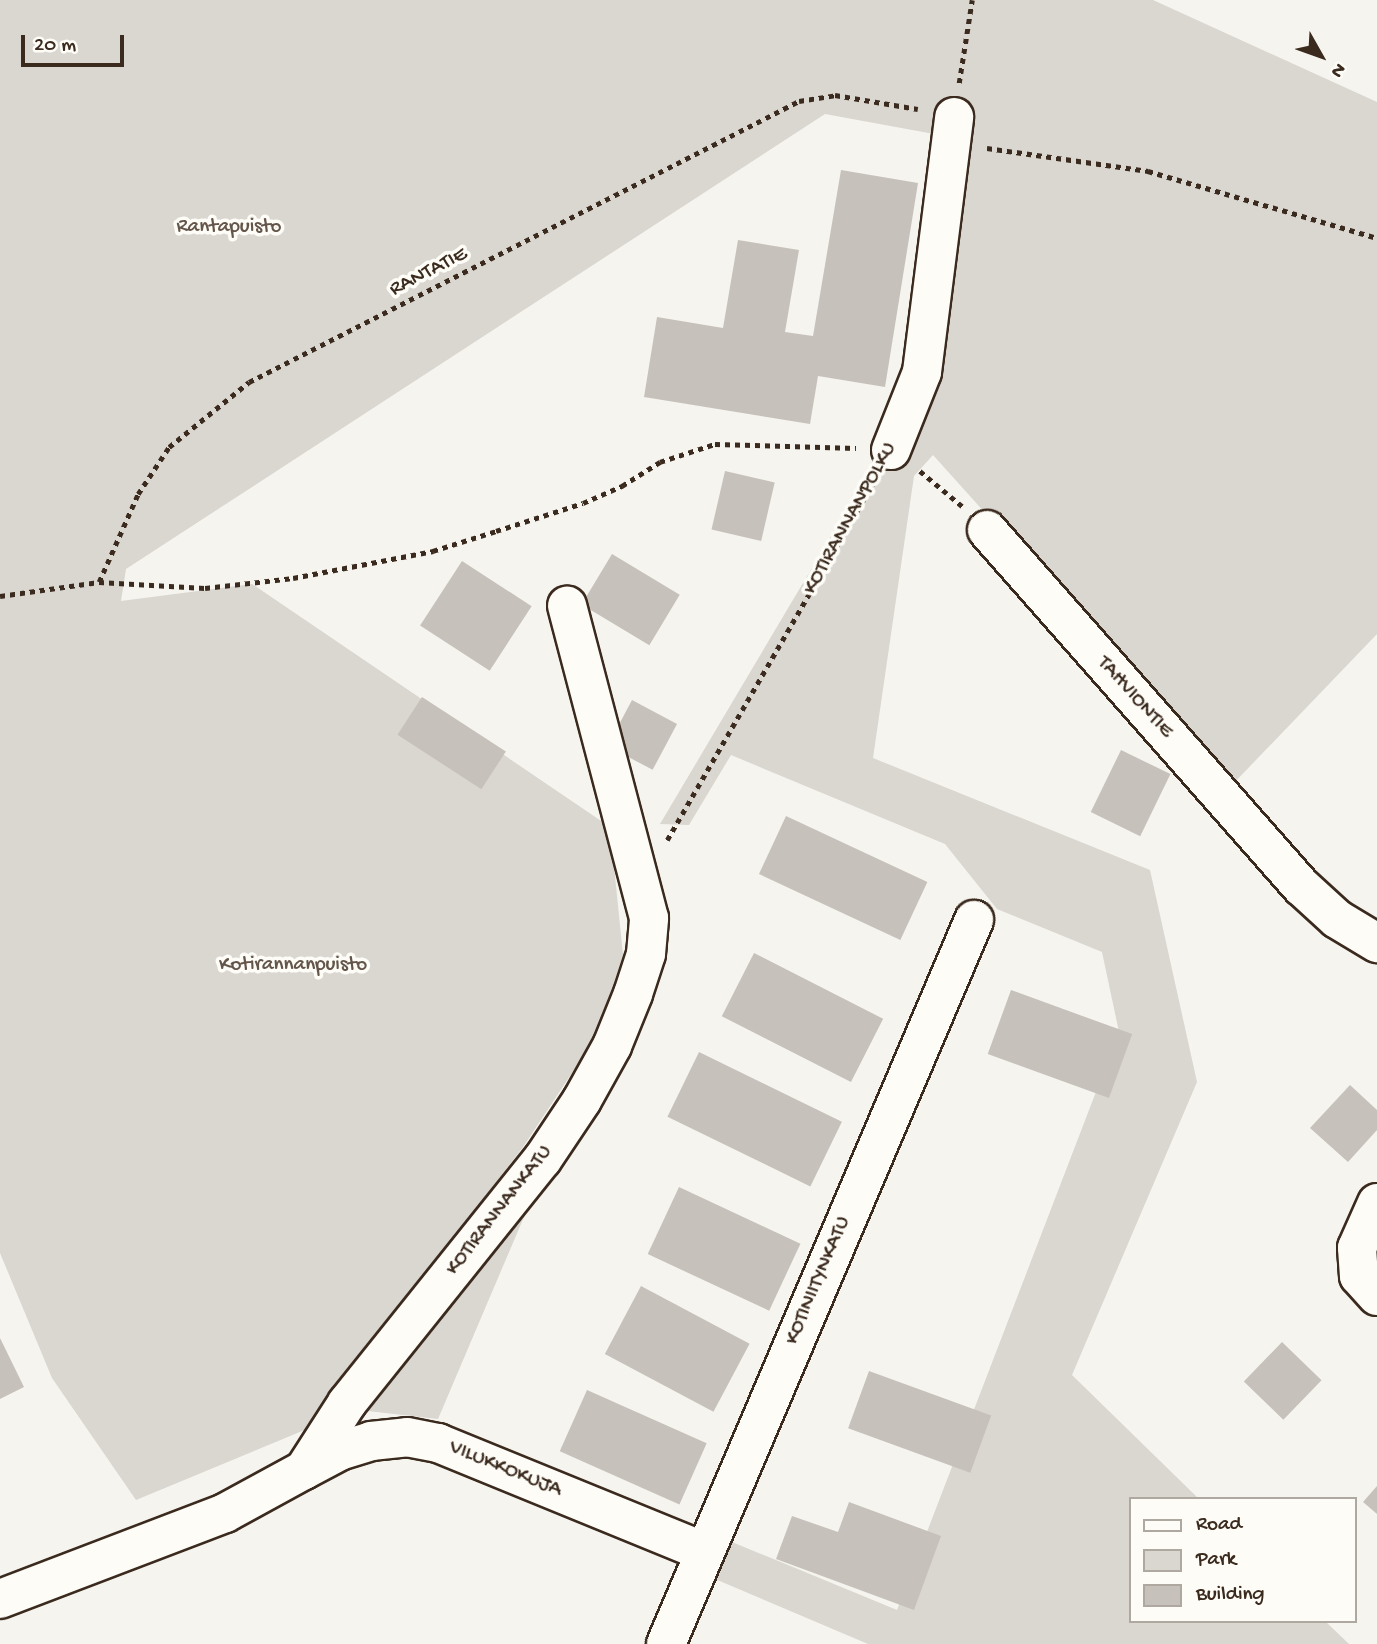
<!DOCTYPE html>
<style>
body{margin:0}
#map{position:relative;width:1377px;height:1644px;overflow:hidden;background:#f5f4ee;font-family:"Gochi Hand",sans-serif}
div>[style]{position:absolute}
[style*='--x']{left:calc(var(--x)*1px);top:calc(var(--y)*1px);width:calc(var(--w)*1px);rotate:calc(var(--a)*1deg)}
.green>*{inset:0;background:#dad6d0}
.building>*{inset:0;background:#c7c1bb;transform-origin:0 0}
.path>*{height:4.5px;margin-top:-2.25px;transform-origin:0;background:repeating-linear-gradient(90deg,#3b2a1e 0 5px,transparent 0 10px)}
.roads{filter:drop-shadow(2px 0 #3b2a1e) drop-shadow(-2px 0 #3b2a1e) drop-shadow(0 2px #3b2a1e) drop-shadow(0 -2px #3b2a1e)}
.minor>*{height:38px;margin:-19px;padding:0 19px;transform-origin:19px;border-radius:19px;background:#fdfcf7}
span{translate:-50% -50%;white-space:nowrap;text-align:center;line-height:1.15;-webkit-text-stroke:7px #fdfcf7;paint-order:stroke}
.park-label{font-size:21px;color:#63554a}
.street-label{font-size:21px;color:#3b2a1e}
.legend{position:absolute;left:1129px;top:1497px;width:228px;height:126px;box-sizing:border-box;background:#fdfcf7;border:2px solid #afa8a0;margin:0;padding:9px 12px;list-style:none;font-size:21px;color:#3b2a1e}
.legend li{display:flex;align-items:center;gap:14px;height:35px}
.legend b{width:35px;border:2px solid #afa8a0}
.north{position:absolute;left:1286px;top:21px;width:70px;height:70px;-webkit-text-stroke:5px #fdfcf7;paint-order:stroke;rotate:130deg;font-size:19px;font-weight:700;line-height:28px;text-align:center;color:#3b2a1e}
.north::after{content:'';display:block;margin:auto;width:24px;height:32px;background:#3b2a1e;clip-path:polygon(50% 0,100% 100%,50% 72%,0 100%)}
.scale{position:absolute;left:21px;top:35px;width:103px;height:32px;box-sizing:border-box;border:4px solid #3b2a1e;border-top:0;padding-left:9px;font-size:21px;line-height:24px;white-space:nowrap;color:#3b2a1e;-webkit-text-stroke:5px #fdfcf7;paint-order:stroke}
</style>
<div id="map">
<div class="green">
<i style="clip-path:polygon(0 0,1153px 0,1377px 102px,1377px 634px,1231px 786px,933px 455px,914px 476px,873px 758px,1150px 870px,1197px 1082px,1072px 1375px,1199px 1499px,1130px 1499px,1130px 1621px,1325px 1621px,1349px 1644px,868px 1644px,715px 1579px,732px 1542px,897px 1610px,1119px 1032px,1102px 952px,997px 909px,945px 844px,731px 755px,689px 825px,660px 824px,876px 460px,908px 388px,945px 136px,825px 114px,126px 569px,121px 601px,252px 584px,610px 827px,623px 955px,599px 1032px,523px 1147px,307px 1429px,136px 1500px,52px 1378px,0 1253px)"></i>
<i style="clip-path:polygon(532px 1198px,438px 1419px,359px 1410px)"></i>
</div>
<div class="building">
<i style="clip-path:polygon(841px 170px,918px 183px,885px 387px,818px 376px,810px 424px,644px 397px,657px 317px,723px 328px,738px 240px,799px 250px,785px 332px,813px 336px)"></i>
<i style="left:725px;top:471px;width:51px;height:60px;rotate:13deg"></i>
<i style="left:612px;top:554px;width:79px;height:59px;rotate:31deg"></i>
<i style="left:462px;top:561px;width:83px;height:77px;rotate:33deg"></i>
<i style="left:422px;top:697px;width:100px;height:45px;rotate:33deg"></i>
<i style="left:632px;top:700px;width:51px;height:52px;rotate:28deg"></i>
<i style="left:1121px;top:750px;width:55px;height:69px;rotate:26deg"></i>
<i style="left:786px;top:816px;width:156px;height:64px;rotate:25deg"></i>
<i style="left:754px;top:953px;width:145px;height:71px;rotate:27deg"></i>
<i style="left:1011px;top:990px;width:129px;height:68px;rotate:20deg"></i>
<i style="left:699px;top:1052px;width:159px;height:72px;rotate:26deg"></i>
<i style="clip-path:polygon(1350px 1085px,1377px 1110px,1377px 1130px,1348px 1162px,1310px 1128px)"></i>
<i style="left:679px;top:1187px;width:134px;height:74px;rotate:25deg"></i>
<i style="left:641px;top:1286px;width:123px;height:77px;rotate:28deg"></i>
<i style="clip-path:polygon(0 1338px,24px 1387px,0 1399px)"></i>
<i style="left:1282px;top:1342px;width:55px;height:55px;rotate:44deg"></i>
<i style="left:869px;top:1371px;width:130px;height:61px;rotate:20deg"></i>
<i style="left:587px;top:1390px;width:131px;height:67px;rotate:24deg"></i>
<i style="clip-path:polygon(1377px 1486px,1377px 1514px,1363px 1502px)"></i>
<i style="clip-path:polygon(849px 1502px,941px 1536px,914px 1610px,776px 1559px,792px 1516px,838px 1532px)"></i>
</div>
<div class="path">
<i style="--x:959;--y:83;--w:84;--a:-81.1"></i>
<i style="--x:987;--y:148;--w:163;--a:8.1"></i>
<i style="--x:1148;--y:171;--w:239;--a:16.3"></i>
<i style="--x:920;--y:471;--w:55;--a:39.8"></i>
<i style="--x:99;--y:582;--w:106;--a:3.2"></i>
<i style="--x:205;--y:588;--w:89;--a:-6.5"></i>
<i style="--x:293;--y:578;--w:143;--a:-10.9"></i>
<i style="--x:433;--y:551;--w:66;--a:-17.6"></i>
<i style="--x:496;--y:531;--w:91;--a:-17.8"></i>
<i style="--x:583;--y:503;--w:43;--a:-23.6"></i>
<i style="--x:622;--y:486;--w:45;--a:-32.3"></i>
<i style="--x:660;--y:462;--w:58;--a:-18.1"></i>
<i style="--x:715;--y:444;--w:141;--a:1.6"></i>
<i style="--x:0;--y:596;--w:100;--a:-8"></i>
<i style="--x:99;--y:582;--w:96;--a:-66.1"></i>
<i style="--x:138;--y:494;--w:56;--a:-56.6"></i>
<i style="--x:169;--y:447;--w:103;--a:-39.1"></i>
<i style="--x:249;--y:382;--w:618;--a:-27.06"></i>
<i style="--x:799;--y:101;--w:36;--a:-9"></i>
<i style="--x:835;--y:95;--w:84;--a:9.6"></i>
<i style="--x:667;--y:840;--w:414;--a:-60"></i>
</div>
<div class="roads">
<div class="minor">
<i style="--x:891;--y:450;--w:84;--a:-68.3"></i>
<i style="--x:922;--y:372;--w:257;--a:-82.8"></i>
<i style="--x:987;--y:530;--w:476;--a:48.6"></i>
<i style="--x:1302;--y:887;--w:47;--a:42.4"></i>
<i style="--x:1337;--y:919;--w:47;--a:31"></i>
<i style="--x:1377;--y:1203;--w:49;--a:114"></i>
<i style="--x:1357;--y:1248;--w:28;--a:86"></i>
<i style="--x:1359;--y:1276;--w:27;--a:48"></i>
<i style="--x:304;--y:1470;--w:40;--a:-28"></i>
<i style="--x:339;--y:1451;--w:34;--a:-17"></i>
<i style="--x:371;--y:1441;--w:36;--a:-6"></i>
<i style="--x:407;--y:1437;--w:32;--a:11"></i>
<i style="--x:438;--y:1443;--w:286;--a:22.2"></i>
<i style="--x:0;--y:1599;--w:241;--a:-20.9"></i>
<i style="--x:225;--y:1513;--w:90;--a:-28.6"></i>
<i style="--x:304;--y:1470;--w:80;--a:-57.3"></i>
<i style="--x:347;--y:1403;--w:312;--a:-51.3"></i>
<i style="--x:542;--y:1160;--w:72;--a:-56.3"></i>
<i style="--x:582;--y:1100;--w:62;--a:-60.9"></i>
<i style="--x:612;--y:1046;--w:56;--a:-68"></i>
<i style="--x:633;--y:994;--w:42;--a:-72"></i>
<i style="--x:646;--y:954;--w:36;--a:-85"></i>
<i style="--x:649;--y:918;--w:323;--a:-104.7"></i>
<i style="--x:666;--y:1644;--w:787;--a:-66.95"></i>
</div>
</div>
<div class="park-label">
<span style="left:229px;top:228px">Rantapuisto</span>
<span style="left:293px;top:966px">Kotirannanpuisto</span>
</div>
<div class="street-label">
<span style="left:429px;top:273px;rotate:-27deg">RANTATIE</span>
<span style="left:851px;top:519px;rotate:-61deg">KOTIRANNANPOLKU</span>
<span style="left:1134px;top:698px;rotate:48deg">TAHVIONTIE</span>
<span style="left:500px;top:1211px;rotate:-52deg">KOTIRANNANKATU</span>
<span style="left:819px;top:1281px;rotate:-67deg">KOTINIITYNKATU</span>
<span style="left:505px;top:1470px;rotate:22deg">VILUKKOKUJA</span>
</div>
<ul class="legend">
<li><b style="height:9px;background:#fdfcf7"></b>Road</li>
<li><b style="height:19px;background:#dad6d0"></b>Park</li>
<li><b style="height:19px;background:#c7c1bb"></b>Building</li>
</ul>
<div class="north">N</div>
<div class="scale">20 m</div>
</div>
